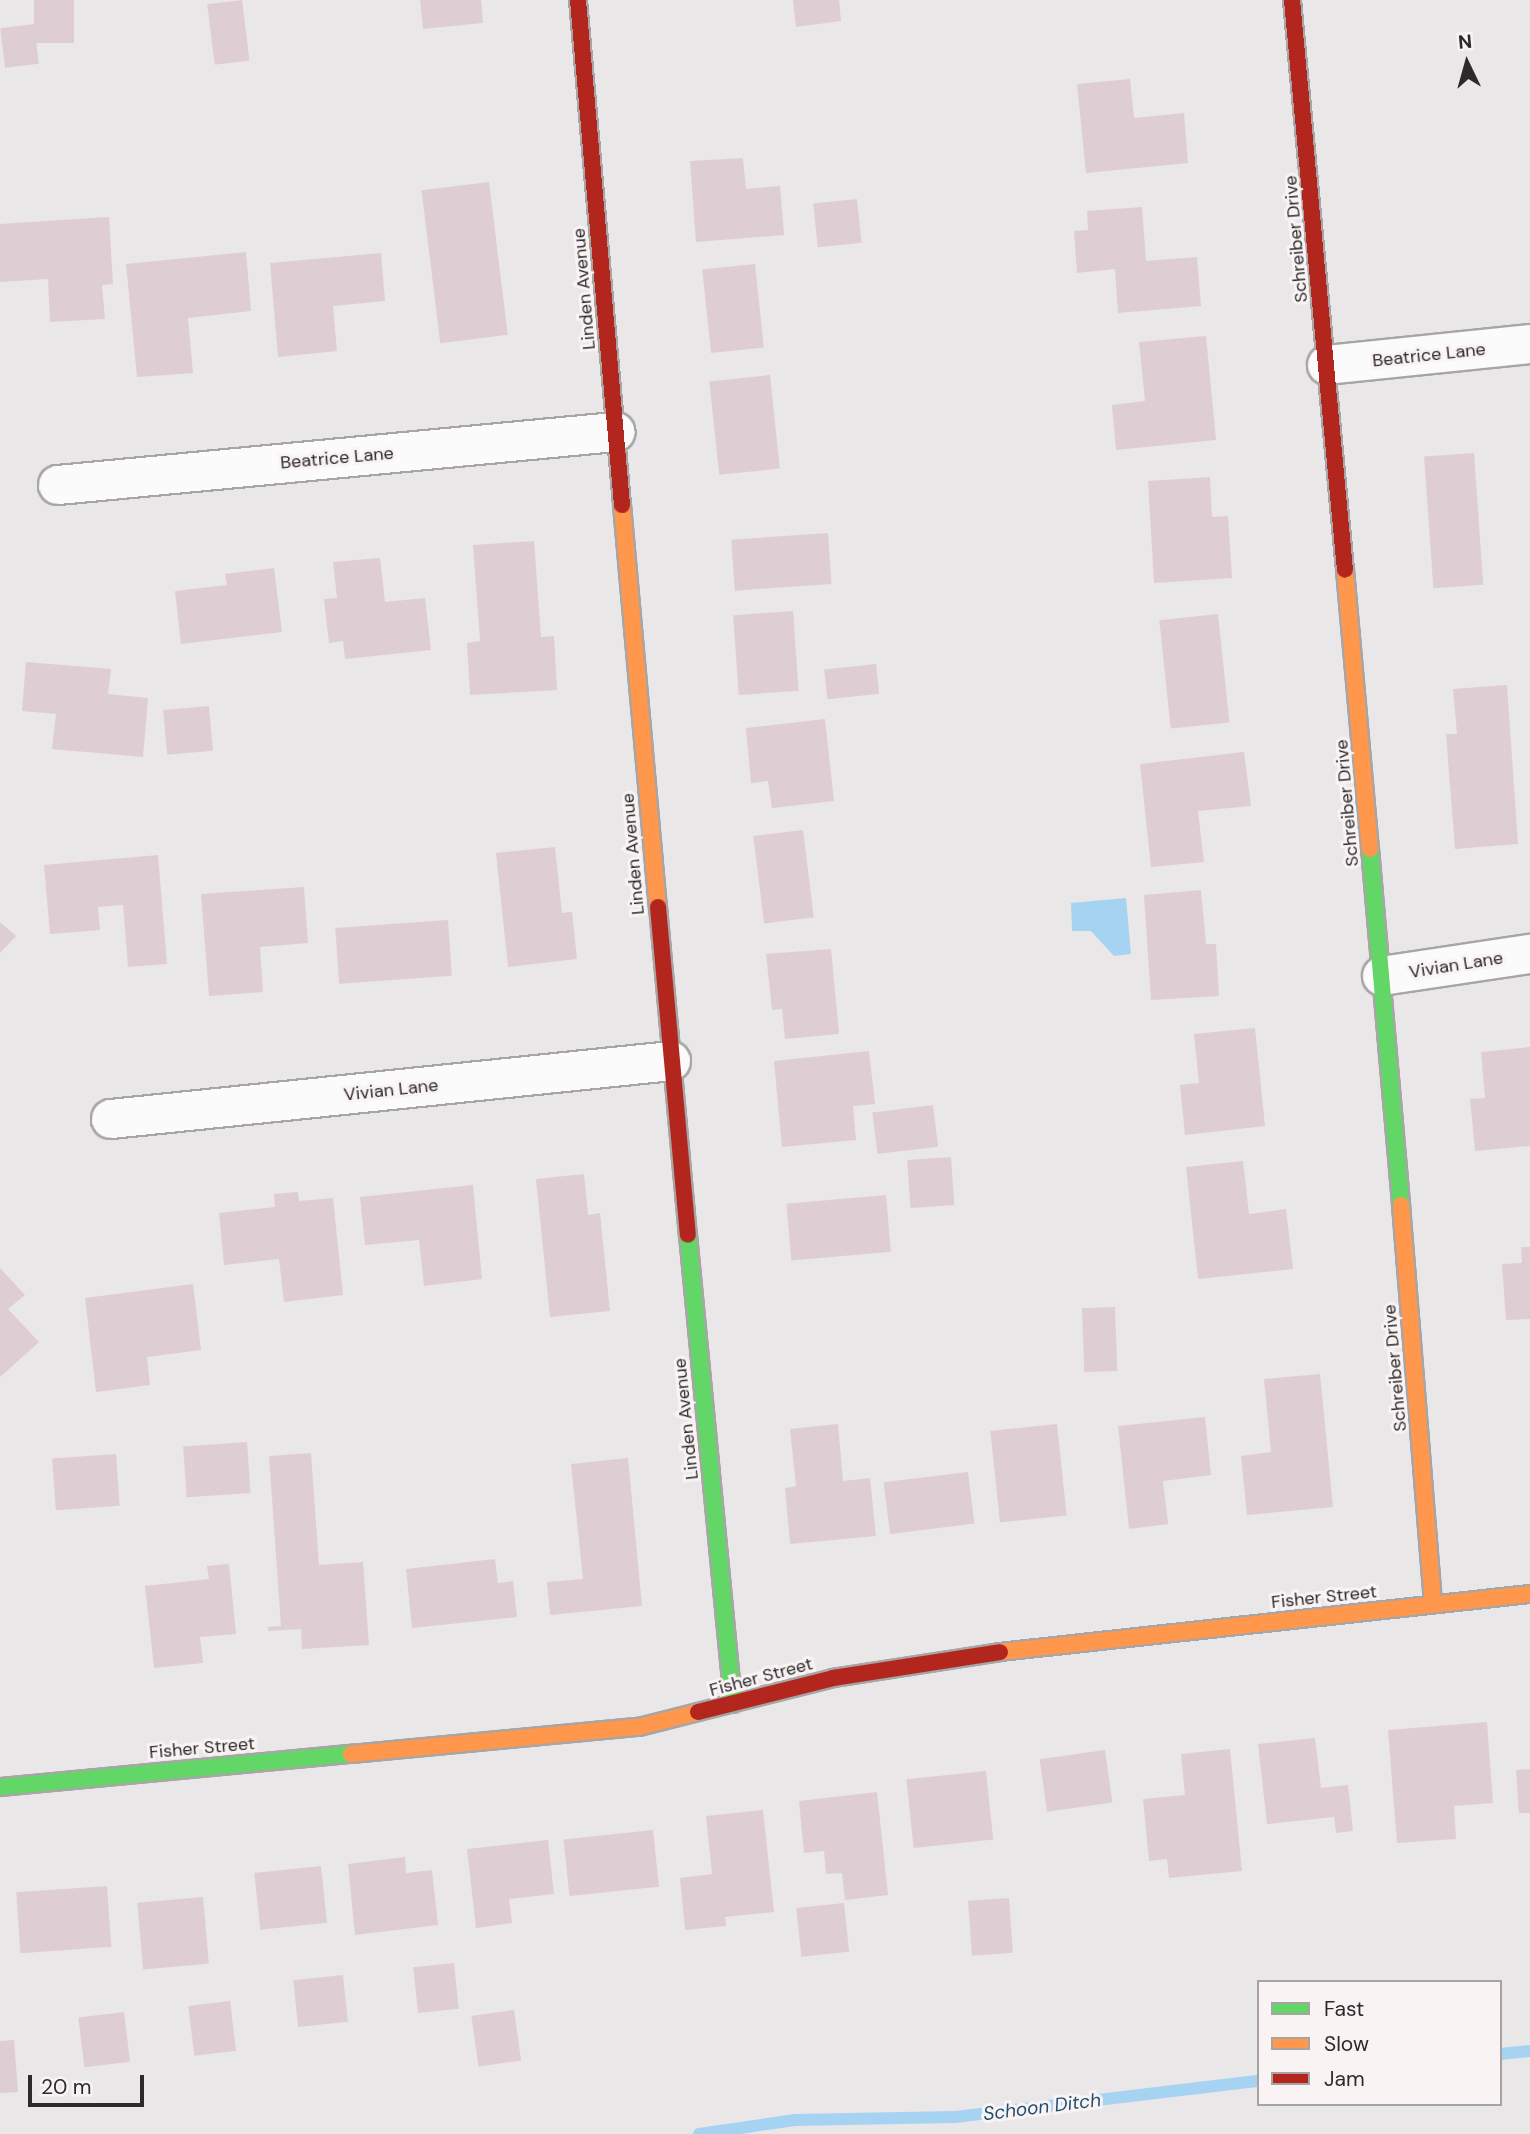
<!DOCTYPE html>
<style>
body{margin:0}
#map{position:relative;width:1530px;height:2134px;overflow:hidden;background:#eae7e8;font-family:"DM Sans",sans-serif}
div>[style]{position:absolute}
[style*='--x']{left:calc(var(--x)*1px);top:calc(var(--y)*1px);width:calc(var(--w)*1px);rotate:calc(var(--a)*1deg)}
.water>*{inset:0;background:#a7d3f3}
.stream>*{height:12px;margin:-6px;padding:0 6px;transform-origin:6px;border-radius:6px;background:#a7d3f3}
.building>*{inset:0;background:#deced3;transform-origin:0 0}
.roads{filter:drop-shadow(2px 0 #a7a5a5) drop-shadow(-2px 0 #a7a5a5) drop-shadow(0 2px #a7a5a5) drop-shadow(0 -2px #a7a5a5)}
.street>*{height:38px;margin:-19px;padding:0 19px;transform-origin:19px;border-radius:19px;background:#fcfbfc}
.fast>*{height:16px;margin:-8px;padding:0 8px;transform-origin:8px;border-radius:8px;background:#63d668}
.slow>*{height:16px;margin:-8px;padding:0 8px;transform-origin:8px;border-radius:8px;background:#ff974d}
.jam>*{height:16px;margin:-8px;padding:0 8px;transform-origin:8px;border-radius:8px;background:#b3261e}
span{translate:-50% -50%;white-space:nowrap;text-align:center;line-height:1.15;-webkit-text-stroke:6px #f9f3f4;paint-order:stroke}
.street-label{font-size:18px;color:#2c2a2a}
.water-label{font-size:19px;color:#1e4f6e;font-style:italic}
.legend{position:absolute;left:1257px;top:1980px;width:245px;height:126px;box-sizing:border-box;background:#f9f3f4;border:2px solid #a7a3a3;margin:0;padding:9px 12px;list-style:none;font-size:21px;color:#2c2a2a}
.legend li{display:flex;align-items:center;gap:14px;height:35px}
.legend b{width:35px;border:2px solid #a7a3a3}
.north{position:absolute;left:1432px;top:28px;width:70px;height:70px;-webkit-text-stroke:5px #f9f3f4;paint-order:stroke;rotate:355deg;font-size:19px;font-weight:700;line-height:28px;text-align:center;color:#2c2a2a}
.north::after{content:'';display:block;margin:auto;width:24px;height:32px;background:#2c2a2a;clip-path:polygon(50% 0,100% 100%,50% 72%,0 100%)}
.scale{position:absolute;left:28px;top:2075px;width:116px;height:32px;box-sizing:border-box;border:4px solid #2c2a2a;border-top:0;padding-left:9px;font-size:21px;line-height:24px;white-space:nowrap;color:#2c2a2a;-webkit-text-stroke:5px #f9f3f4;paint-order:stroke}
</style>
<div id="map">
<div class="water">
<i style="clip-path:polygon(1126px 898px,1131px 954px,1114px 956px,1091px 931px,1072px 931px,1071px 903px)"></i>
</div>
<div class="stream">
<i style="--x:1500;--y:2054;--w:30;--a:-6"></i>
<i style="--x:699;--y:2134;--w:97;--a:-8.3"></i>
<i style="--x:795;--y:2120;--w:160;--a:-1.1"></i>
<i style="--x:955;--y:2117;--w:306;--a:-6.8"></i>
</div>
<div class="building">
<i style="left:34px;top:0;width:40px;height:43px"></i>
<i style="left:242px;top:0;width:61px;height:35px;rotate:83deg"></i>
<i style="clip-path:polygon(420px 0,481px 0,483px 23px,423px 29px)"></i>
<i style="clip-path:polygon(793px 0,839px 0,841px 21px,796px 27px)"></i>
<i style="left:34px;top:24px;width:40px;height:34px;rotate:83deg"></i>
<i style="clip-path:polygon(1130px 79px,1134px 118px,1184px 113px,1188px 163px,1086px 173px,1077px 84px)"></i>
<i style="clip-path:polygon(743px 158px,746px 189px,780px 186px,784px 235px,696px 242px,690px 161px)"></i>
<i style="left:489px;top:182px;width:154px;height:68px;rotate:83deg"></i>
<i style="left:857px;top:199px;width:44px;height:44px;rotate:84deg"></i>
<i style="clip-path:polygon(1142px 207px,1146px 261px,1197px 257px,1201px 306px,1118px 313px,1115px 269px,1077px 273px,1074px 231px,1088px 230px,1087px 211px)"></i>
<i style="clip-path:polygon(109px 217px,113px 284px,102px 285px,105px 319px,50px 322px,48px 279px,0 282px,0 224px)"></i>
<i style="clip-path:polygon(246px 252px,251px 311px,188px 318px,193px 373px,137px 377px,126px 264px)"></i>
<i style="clip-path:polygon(381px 253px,385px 301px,333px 306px,337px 351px,278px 357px,270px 263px)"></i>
<i style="left:755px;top:264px;width:84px;height:53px;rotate:84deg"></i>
<i style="clip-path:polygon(1206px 336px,1216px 440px,1116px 450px,1112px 405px,1145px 401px,1139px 342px)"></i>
<i style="left:770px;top:375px;width:94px;height:61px;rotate:84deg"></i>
<i style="left:1474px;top:453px;width:132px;height:50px;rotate:86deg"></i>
<i style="clip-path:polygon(1210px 477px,1212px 517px,1228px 516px,1232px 578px,1154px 583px,1148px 481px)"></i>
<i style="left:828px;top:533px;width:51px;height:97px;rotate:86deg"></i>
<i style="clip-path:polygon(534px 541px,541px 637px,554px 636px,557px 690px,470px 695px,467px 643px,480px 641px,473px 545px)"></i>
<i style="clip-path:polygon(380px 558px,385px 602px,425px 598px,431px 650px,345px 659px,343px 641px,329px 643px,324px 599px,337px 598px,333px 562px)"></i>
<i style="clip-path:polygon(274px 568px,282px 632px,181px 644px,175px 591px,227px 585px,225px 574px)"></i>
<i style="left:793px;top:611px;width:80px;height:60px;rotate:86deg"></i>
<i style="left:1218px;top:614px;width:109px;height:59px;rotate:84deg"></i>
<i style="clip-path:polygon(26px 662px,111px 669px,108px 694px,148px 698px,143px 757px,52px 749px,56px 714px,22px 711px)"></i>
<i style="left:876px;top:664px;width:30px;height:52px;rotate:84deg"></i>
<i style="clip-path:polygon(1507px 685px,1518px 844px,1455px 849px,1446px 734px,1457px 734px,1453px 689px)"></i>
<i style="left:209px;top:706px;width:45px;height:46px;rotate:85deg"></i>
<i style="clip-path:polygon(825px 719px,834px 801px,772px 808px,768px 781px,751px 783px,746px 728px)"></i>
<i style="clip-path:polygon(1244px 752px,1251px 806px,1198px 811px,1204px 862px,1151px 867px,1140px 764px)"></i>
<i style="left:803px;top:830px;width:88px;height:50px;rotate:83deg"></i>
<i style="clip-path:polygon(555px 847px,562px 913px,572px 912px,577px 959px,508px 967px,496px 853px)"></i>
<i style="clip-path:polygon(158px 855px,167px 964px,128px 967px,123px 905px,98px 907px,100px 930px,50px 934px,44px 865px)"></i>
<i style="clip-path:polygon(304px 887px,308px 943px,260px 947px,263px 992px,209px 996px,201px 894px)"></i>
<i style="clip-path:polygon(1201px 890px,1206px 944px,1216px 944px,1219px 996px,1151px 1000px,1144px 895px)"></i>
<i style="left:448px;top:920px;width:56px;height:113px;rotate:86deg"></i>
<i style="clip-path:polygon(0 922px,16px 936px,0 953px)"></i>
<i style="clip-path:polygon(831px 949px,839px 1034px,785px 1039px,782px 1009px,772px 1010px,766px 954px)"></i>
<i style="clip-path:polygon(1255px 1028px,1265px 1126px,1185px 1135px,1180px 1085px,1199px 1083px,1194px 1034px)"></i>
<i style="clip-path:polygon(1530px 1047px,1530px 1146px,1475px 1151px,1470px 1099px,1485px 1098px,1481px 1052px)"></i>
<i style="clip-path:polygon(869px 1051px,875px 1104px,853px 1106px,856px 1140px,782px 1147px,774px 1061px)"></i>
<i style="left:933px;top:1105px;width:42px;height:61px;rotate:83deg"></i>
<i style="left:951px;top:1157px;width:48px;height:44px;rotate:86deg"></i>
<i style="clip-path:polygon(1243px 1161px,1249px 1214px,1286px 1209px,1293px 1269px,1198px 1279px,1186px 1167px)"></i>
<i style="clip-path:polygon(584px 1174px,588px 1215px,600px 1213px,610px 1311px,550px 1317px,536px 1179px)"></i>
<i style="clip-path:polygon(473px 1185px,482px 1279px,424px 1286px,419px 1240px,365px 1245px,360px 1197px)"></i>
<i style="clip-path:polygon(298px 1192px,299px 1201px,333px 1198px,343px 1295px,284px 1302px,279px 1259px,224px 1265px,219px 1213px,275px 1207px,274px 1194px)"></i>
<i style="left:886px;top:1195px;width:57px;height:100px;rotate:85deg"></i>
<i style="clip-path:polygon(1521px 1247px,1530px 1247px,1530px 1319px,1506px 1320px,1502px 1264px,1522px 1263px)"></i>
<i style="clip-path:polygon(0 1268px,25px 1295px,8px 1309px,39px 1342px,0 1377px)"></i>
<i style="clip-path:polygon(193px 1284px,201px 1350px,147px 1357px,150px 1385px,96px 1392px,85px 1298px)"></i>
<i style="left:1115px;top:1307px;width:64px;height:33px;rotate:88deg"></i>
<i style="clip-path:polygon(1320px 1374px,1333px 1507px,1247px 1515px,1241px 1456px,1271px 1452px,1264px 1379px)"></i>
<i style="clip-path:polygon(1205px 1417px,1211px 1475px,1163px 1481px,1168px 1524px,1129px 1529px,1118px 1426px)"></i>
<i style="clip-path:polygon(838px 1424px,843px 1481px,870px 1478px,876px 1536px,790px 1544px,785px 1488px,796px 1486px,790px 1429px)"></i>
<i style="left:1057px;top:1424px;width:92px;height:67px;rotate:84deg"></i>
<i style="left:247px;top:1442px;width:51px;height:64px;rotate:86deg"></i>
<i style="clip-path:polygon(311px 1453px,319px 1565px,363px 1562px,369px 1645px,302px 1649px,301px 1629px,268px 1631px,268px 1627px,281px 1626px,269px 1456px)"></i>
<i style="left:116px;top:1454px;width:52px;height:64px;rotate:86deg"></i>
<i style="clip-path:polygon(628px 1458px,642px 1606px,550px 1615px,547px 1582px,583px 1579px,571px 1464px)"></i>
<i style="left:968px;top:1472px;width:52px;height:85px;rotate:83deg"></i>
<i style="clip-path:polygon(495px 1559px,498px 1583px,513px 1581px,517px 1617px,412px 1628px,406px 1569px)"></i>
<i style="clip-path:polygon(229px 1564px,236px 1634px,200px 1637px,203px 1663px,154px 1668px,145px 1586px,209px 1579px,207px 1566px)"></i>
<i style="clip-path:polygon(1487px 1722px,1493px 1803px,1454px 1806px,1456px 1839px,1397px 1843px,1388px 1730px)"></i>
<i style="clip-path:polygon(1315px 1738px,1321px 1788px,1348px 1785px,1353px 1831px,1336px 1833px,1334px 1817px,1267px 1824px,1258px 1744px)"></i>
<i style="clip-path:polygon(1230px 1749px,1242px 1871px,1169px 1878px,1167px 1859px,1149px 1861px,1143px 1799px,1185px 1795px,1181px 1754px)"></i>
<i style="left:1105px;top:1750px;width:53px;height:66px;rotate:82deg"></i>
<i style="clip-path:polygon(1530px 1769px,1530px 1813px,1519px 1813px,1516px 1770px)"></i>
<i style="left:986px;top:1771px;width:69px;height:80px;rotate:84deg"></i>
<i style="clip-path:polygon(877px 1792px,888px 1895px,845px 1900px,842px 1873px,826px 1874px,824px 1851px,804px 1853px,799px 1801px)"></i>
<i style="clip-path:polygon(763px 1810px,774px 1912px,725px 1917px,726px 1926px,685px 1930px,680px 1878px,712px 1874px,706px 1816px)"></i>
<i style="left:653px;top:1830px;width:57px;height:90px;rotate:84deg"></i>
<i style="clip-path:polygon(548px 1840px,554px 1894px,509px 1899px,512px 1923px,476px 1928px,467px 1849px)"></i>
<i style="clip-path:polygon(405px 1857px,406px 1873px,432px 1870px,438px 1925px,355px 1935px,348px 1864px)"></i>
<i style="left:321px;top:1866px;width:57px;height:67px;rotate:84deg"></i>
<i style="left:107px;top:1886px;width:61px;height:91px;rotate:86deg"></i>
<i style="left:203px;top:1897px;width:67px;height:66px;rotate:85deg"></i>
<i style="left:1009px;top:1898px;width:55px;height:41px;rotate:86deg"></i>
<i style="left:844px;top:1903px;width:49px;height:48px;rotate:84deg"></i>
<i style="left:454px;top:1963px;width:46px;height:41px;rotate:84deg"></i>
<i style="left:343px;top:1975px;width:47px;height:50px;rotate:84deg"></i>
<i style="left:230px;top:2001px;width:50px;height:42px;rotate:83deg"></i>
<i style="left:514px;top:2010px;width:51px;height:43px;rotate:82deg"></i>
<i style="left:124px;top:2012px;width:50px;height:46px;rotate:83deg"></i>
<i style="clip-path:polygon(14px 2040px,18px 2092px,0 2093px,0 2041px)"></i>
</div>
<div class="roads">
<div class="street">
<i style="--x:1327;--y:365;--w:204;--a:-5.9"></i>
<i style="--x:58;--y:485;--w:560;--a:-5.44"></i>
<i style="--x:1382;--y:976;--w:150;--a:-8.5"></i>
<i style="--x:111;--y:1119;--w:563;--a:-5.91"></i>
</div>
<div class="fast">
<i style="--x:1370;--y:849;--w:357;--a:85"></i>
<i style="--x:688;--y:1235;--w:471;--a:84.5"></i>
<i style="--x:0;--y:1787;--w:353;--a:-5.4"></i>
</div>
<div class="slow">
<i style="--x:622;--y:505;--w:404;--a:84.9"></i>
<i style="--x:1345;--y:570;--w:280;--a:84.9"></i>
<i style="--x:1401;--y:1205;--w:400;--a:85.4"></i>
<i style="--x:1000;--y:1652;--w:533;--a:-6.25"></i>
<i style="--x:351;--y:1754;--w:289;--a:-5.4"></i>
<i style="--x:639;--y:1727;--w:61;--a:-14.3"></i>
</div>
<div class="jam">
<i style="--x:578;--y:0;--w:507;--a:85.02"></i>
<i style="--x:1292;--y:0;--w:572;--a:84.69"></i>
<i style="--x:658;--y:907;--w:329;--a:84.8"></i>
<i style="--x:698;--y:1712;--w:139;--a:-14.1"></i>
<i style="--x:833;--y:1678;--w:169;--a:-8.8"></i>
</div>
</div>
<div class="street-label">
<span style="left:1296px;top:239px;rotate:-95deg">Schreiber Drive</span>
<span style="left:584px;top:289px;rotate:-95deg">Linden Avenue</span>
<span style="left:1429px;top:355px;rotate:-6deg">Beatrice Lane</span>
<span style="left:337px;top:458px;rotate:-5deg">Beatrice Lane</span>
<span style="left:1347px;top:803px;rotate:-95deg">Schreiber Drive</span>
<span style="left:633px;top:854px;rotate:-95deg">Linden Avenue</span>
<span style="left:1456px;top:965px;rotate:-9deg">Vivian Lane</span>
<span style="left:391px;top:1090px;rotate:-6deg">Vivian Lane</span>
<span style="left:1395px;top:1368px;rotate:-95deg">Schreiber Drive</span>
<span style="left:686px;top:1419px;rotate:-96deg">Linden Avenue</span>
<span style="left:1324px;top:1597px;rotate:-6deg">Fisher Street</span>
<span style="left:761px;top:1677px;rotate:-15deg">Fisher Street</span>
<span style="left:202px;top:1748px;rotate:-5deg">Fisher Street</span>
</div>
<div class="water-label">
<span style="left:1042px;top:2107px;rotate:-7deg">Schoon Ditch</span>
</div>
<ul class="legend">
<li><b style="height:9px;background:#63d668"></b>Fast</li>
<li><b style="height:9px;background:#ff974d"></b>Slow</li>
<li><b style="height:9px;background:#b3261e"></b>Jam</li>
</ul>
<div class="north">N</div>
<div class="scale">20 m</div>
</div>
